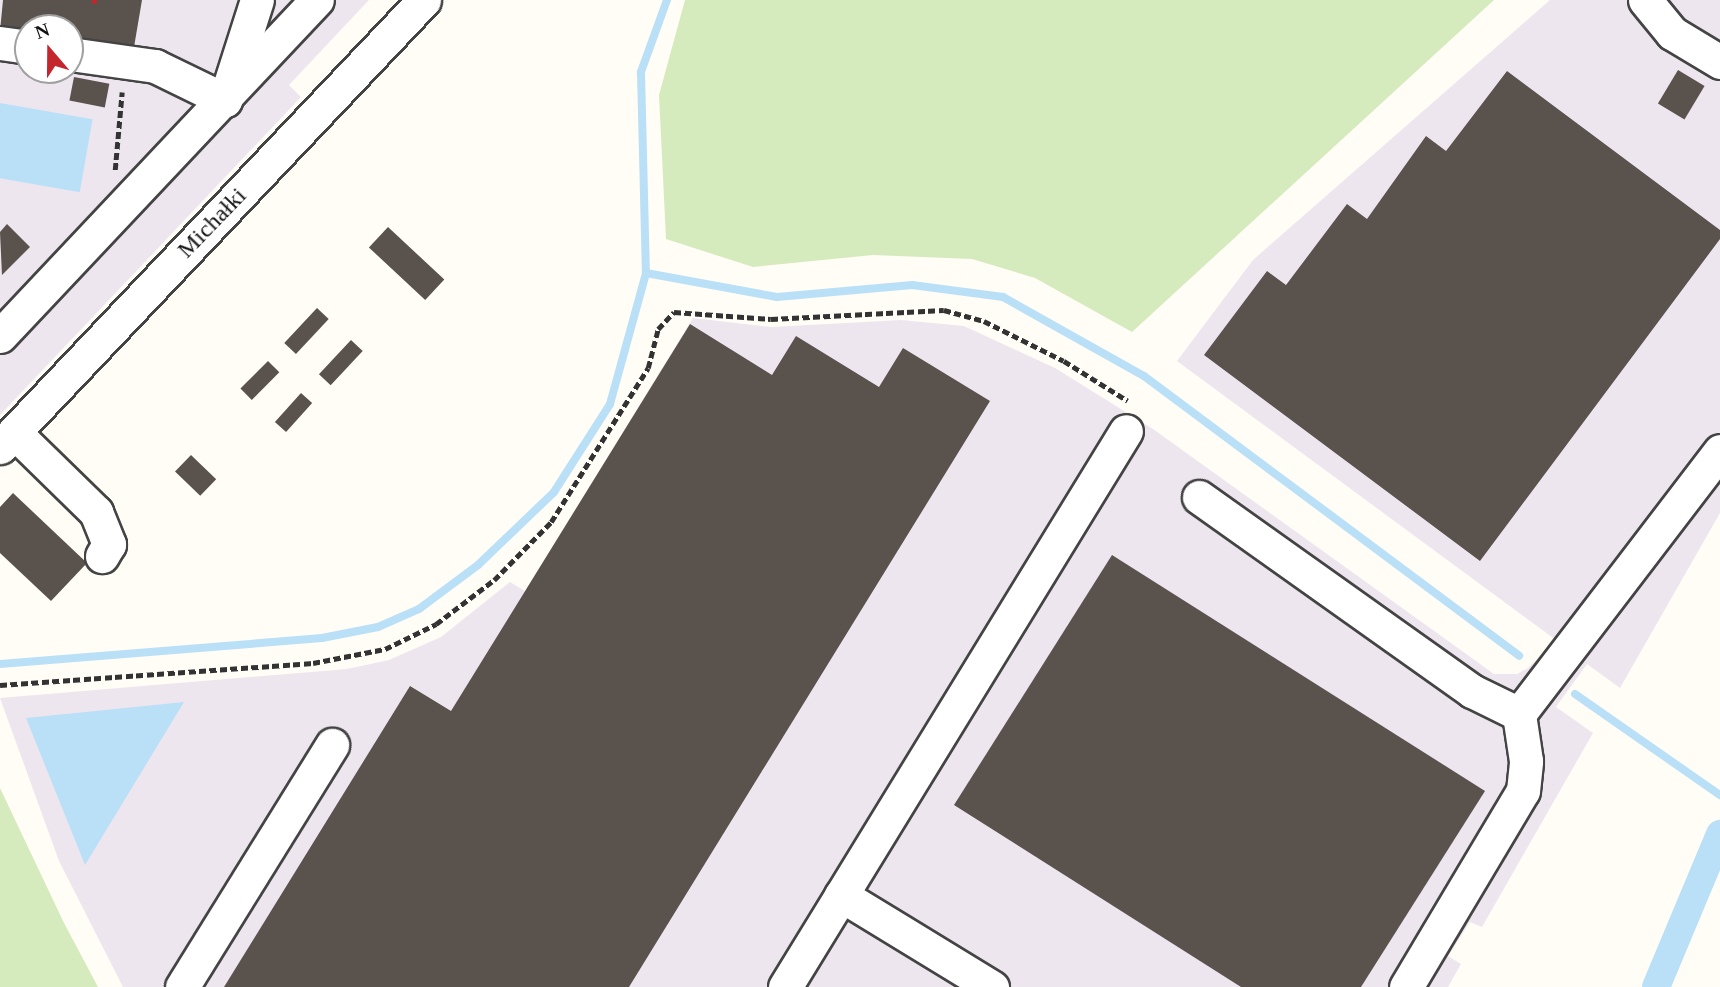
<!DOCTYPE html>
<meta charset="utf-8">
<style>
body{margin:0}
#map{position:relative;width:1720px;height:987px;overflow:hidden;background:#fffdf5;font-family:"Times New Roman",serif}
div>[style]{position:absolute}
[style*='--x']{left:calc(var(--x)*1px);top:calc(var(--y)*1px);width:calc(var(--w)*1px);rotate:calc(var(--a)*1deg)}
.industrial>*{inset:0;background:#eee6ef}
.green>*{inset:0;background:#d5ebbd}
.water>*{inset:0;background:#b9e0f7;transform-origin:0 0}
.stream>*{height:8px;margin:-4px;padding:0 4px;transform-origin:4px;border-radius:4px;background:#b9e0f7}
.canal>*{height:28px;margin:-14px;padding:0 14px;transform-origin:14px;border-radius:14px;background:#b9e0f7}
.building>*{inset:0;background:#5a524d;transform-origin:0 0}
.path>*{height:4.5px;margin-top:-2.25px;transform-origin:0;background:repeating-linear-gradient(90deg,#333 0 7px,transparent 0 10.5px)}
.roads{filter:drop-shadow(2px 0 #444) drop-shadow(-2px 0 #444) drop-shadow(0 2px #444) drop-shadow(0 -2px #444)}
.minor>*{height:33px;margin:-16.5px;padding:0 16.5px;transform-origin:16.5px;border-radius:16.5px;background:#fff}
.rail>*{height:5px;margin:-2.5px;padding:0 2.5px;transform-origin:2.5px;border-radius:2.5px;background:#c4262e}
span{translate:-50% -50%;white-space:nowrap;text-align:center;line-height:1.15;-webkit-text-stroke:7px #fff;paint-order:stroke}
.street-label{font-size:24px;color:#111}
.north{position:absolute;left:14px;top:14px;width:70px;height:70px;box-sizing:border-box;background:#fff;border:2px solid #a0a0a0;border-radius:50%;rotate:340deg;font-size:19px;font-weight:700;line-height:28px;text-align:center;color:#111}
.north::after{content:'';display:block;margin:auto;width:24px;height:32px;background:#c4262e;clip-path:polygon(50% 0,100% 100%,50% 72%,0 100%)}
</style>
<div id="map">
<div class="industrial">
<i style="clip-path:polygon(evenodd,0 0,369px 0,289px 85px,301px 97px,0 415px,0 0,28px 28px,70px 28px,70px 70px,28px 70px,28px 28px)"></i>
<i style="clip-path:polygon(1550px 0,1720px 0,1720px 513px,1620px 688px,1587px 664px,1556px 707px,1593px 733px,1482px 927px,1470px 922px,1448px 956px,1461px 964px,1448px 987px,123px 987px,59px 861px,0 698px,347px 669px,389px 660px,441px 637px,510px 582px,525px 591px,693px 318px,771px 327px,901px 320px,964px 326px,1055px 368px,1153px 429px,1494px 674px,1517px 674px,1528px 668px,1556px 640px,1177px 361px,1253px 260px)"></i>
</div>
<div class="green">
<i style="clip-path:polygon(685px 0,1494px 0,1132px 332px,1035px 278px,972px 259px,873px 255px,753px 267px,666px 239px,659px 95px)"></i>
<i style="clip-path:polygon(0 788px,64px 923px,98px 987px,0 987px)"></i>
</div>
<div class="water">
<i style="left:0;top:103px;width:94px;height:74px;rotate:10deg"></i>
<i style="clip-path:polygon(184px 702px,85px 865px,26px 718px)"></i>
</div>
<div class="stream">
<i style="--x:667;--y:0;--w:77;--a:109.9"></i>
<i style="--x:641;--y:72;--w:201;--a:88.6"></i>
<i style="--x:646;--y:273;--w:133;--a:10.4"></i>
<i style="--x:777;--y:297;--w:136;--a:-5.1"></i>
<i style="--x:912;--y:285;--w:92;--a:7.5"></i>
<i style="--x:1003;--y:297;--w:162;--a:29.3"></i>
<i style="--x:1144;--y:376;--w:468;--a:36.7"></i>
<i style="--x:0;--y:664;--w:323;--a:-4.6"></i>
<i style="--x:322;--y:638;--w:57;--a:-11.1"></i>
<i style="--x:378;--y:627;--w:45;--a:-23.7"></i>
<i style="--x:419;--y:609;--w:74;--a:-36.7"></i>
<i style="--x:478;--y:565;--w:105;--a:-43.8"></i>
<i style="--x:554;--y:492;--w:104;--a:-57.5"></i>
<i style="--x:610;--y:404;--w:136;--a:-74.6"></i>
<i style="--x:1575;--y:694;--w:177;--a:34.9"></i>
</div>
<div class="canal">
<i style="--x:1656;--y:987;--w:166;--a:-67.3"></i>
</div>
<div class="building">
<i style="clip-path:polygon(3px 0,142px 0,133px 53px,70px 42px,70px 28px,28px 28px,28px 35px,0 31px)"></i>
<i style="left:1678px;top:70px;width:31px;height:39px;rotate:31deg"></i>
<i style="clip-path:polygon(1507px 71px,1720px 230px,1720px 239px,1480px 561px,1204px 355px,1267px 271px,1286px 285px,1347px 204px,1367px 219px,1426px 136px,1446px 151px)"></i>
<i style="left:74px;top:77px;width:36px;height:24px;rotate:11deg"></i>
<i style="clip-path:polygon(7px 224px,30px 247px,2px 275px,0 232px)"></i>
<i style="left:388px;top:227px;width:77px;height:28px;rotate:43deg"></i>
<i style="left:317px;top:308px;width:16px;height:48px;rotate:43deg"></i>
<i style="clip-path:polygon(690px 324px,772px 375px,796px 336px,879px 387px,903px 348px,990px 401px,629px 987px,224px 987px,410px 686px,451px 711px)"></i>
<i style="left:351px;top:340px;width:16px;height:47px;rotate:43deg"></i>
<i style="left:268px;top:361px;width:16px;height:39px;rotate:45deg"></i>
<i style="left:301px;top:393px;width:15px;height:39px;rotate:42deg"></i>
<i style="left:191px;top:455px;width:35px;height:23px;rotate:44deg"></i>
<i style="clip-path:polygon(13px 493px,87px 563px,51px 601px,0 553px,0 507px)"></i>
<i style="clip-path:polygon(1112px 555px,1485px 791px,1361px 987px,1241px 987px,954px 805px)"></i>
</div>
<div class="path">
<i style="--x:115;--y:170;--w:78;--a:-84.9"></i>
<i style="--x:0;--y:685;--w:314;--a:-4"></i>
<i style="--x:313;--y:663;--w:73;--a:-11"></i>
<i style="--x:385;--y:649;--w:57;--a:-26.1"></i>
<i style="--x:436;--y:624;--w:73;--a:-37.2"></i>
<i style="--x:494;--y:580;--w:81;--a:-45.5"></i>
<i style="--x:551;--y:522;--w:182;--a:-57.8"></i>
<i style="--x:648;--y:368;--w:40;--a:-75.6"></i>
<i style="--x:658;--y:329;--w:23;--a:-47"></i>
<i style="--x:674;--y:312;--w:97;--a:4.1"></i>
<i style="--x:771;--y:319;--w:173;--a:-3"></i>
<i style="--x:944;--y:310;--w:41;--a:15.4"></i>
<i style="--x:984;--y:321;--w:89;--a:26.6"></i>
<i style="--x:1064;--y:361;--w:75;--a:32"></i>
</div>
<div class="roads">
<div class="minor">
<i style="--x:1645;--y:0;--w:43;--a:50.7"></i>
<i style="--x:1672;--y:33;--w:56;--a:31.1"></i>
<i style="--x:0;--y:43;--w:28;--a:8"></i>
<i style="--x:70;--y:54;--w:86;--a:8"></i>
<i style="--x:155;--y:66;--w:78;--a:25.9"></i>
<i style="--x:225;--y:100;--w:105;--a:-72.3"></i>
<i style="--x:0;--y:336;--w:462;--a:-46.7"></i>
<i style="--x:14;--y:432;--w:115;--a:44.3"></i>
<i style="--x:96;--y:512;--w:35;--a:68"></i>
<i style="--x:109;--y:544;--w:14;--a:120"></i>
<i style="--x:0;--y:447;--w:616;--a:-46.51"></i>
<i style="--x:1199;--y:497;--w:335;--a:35.4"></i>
<i style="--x:1472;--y:691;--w:52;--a:26.1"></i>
<i style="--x:1519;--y:714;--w:331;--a:-52.6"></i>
<i style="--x:841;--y:895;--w:177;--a:31.4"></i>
<i style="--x:182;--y:987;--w:285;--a:-58.2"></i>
<i style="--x:785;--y:987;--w:652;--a:-58.48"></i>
<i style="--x:1406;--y:987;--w:228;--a:-59.2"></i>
<i style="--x:1523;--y:791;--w:30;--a:-84"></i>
<i style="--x:1526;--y:761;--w:48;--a:-98.5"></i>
</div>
</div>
<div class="rail">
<i style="--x:94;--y:1;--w:1;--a:-90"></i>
</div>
<div class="street-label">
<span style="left:212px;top:223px;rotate:-46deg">Michałki</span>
</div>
<div class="north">N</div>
</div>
